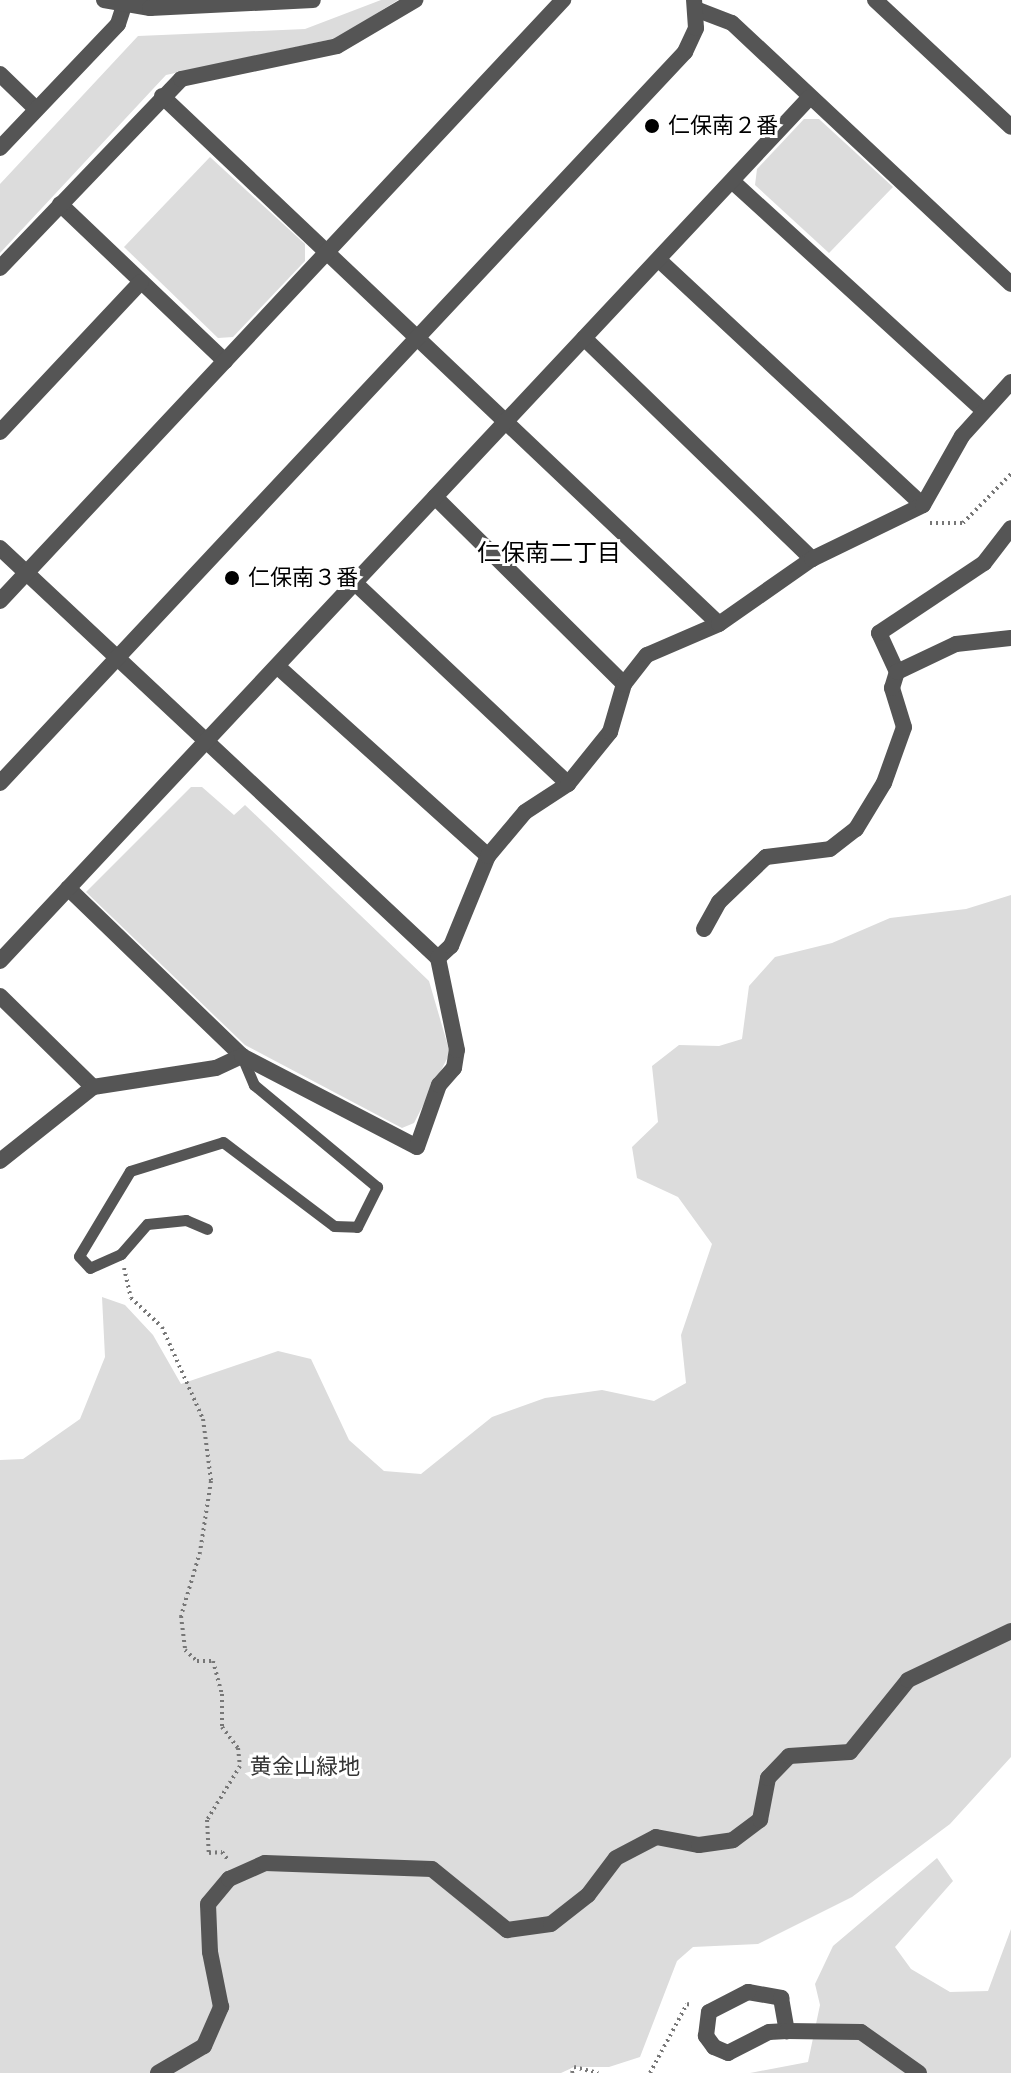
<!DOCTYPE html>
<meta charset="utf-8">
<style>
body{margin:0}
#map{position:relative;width:1011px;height:2073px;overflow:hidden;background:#fff;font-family:"PT Sans Narrow","Noto Sans JP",sans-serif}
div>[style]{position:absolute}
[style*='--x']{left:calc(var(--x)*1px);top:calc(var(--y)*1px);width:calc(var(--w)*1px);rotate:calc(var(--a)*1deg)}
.green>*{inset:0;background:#dcdcdc}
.path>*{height:4px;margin-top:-2px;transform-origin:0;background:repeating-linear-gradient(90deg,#777 0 2px,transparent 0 6px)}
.service>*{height:11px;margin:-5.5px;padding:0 5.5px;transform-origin:5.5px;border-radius:5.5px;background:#555}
.minor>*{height:16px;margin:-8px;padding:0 8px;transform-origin:8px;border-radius:8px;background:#555}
.tertiary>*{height:16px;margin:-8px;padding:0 8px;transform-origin:8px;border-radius:8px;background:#555}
.dots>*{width:22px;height:22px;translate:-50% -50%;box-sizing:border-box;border:4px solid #fff;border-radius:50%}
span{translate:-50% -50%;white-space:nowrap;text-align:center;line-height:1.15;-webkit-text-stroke:6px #fff;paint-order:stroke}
.poi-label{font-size:22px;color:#000}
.left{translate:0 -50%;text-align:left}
.park-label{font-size:22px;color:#333}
.neighbourhood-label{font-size:24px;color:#000}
</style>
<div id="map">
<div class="green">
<i style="clip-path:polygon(381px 0,398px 0,337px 38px,166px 75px,0 253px,0 184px,138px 36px,305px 29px)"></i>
<i style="clip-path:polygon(804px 119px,819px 119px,893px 187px,829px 253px,755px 185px,757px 169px)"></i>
<i style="clip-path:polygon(210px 157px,305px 244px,305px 261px,233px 337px,218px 338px,124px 247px)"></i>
<i style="clip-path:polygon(191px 787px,202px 787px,234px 815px,245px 805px,429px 981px,450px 1053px,414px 1123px,402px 1128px,245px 1045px,86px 892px)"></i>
<i style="clip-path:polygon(1011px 895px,1011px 1757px,950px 1824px,852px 1897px,758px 1944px,693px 1947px,677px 1961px,640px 2057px,609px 2067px,574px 2067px,561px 2073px,0 2073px,0 1460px,23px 1459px,80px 1419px,105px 1357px,102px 1297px,125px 1305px,153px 1335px,181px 1384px,278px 1351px,311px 1359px,349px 1440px,384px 1471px,421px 1474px,492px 1417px,545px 1398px,602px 1390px,654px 1401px,686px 1383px,681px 1335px,712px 1244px,678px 1197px,637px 1178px,632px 1147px,658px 1122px,652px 1066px,679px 1045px,719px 1046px,742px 1039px,749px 986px,775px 957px,832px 943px,890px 918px,966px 909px)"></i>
<i style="clip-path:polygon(937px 1858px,953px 1881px,895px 1947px,911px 1969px,950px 1992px,988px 1991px,1011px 1929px,1011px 2073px,750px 2073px,808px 2062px,820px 2005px,815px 1984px,833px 1946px)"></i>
</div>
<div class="path">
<i style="--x:930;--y:523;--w:33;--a:0"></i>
<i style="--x:963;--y:523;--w:69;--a:-45.6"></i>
<i style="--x:124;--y:1268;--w:31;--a:77"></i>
<i style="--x:131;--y:1298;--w:42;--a:43.1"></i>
<i style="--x:162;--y:1327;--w:101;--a:66"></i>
<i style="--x:203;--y:1419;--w:63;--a:82.6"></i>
<i style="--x:211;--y:1481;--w:72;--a:98.8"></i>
<i style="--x:200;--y:1552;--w:67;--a:106.5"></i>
<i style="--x:181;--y:1616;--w:34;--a:83"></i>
<i style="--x:185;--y:1650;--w:16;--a:43"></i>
<i style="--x:197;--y:1661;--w:16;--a:0"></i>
<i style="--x:213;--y:1661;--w:34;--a:75"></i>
<i style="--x:222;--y:1694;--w:33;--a:90"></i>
<i style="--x:222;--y:1727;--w:26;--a:53"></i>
<i style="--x:238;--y:1748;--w:18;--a:84"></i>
<i style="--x:240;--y:1766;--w:63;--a:121.4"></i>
<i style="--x:207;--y:1820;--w:33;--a:87"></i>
<i style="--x:209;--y:1853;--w:13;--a:-4"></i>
<i style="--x:222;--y:1852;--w:10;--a:53"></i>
<i style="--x:572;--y:2073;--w:6;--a:-72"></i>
<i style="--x:574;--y:2067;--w:25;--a:14"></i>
<i style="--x:650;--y:2073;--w:78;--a:-61.8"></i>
<i style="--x:687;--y:2004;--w:5;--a:11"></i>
</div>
<div class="service">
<i style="--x:207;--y:1229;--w:23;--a:-157"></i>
<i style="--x:186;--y:1220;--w:39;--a:174"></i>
<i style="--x:147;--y:1224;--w:40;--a:131"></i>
<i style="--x:121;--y:1254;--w:34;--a:156"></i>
<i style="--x:90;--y:1268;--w:16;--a:-133"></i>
<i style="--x:79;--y:1256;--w:99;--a:-59"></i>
<i style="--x:130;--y:1171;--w:97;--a:-17.3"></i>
<i style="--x:223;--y:1142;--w:139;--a:37.1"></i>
<i style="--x:334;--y:1226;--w:23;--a:2"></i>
<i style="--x:357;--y:1227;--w:45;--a:-63.4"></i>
<i style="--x:377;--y:1187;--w:160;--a:-140.3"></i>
<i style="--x:254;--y:1085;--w:30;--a:-113"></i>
</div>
<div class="minor">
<i style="--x:875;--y:0;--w:186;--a:43"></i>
<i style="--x:698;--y:10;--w:36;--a:21"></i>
<i style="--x:732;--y:23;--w:382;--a:43.1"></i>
<i style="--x:0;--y:74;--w:50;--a:44.2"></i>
<i style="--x:162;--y:96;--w:767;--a:43.47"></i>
<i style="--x:0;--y:148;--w:171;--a:-46.4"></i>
<i style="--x:118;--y:24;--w:25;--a:-72"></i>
<i style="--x:732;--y:181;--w:338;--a:42.4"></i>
<i style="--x:60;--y:204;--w:228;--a:43.6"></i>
<i style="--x:659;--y:260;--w:360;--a:42.9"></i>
<i style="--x:0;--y:268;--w:262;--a:-46.2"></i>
<i style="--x:181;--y:79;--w:159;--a:-11.9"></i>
<i style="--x:337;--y:46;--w:91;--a:-30.5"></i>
<i style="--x:584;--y:338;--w:318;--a:44.1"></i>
<i style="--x:0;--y:432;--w:206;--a:-46.8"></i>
<i style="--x:435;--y:497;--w:266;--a:44.7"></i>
<i style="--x:0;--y:548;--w:600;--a:43.11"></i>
<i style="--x:355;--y:583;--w:293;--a:43.3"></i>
<i style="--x:0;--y:601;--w:824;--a:-46.87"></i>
<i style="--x:277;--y:666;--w:284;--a:42"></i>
<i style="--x:897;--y:672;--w:43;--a:-114.8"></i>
<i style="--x:879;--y:633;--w:126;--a:-33.7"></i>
<i style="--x:984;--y:563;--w:44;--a:-52.4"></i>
<i style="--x:68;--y:888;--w:242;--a:44"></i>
<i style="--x:704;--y:929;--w:31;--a:-61"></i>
<i style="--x:719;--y:902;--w:65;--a:-43.8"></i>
<i style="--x:766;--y:857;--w:64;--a:-7.1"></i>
<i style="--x:830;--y:849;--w:33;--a:-38"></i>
<i style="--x:856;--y:829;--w:54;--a:-58.7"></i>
<i style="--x:884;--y:783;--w:59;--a:-70.3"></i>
<i style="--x:904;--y:727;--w:41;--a:-107.1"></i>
<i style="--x:892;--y:688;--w:17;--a:-73"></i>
<i style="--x:897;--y:672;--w:65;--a:-25.4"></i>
<i style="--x:956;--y:644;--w:55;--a:-6.2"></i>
<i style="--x:0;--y:961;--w:1184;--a:-46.85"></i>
<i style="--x:0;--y:996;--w:130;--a:44.4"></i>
<i style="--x:0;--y:1161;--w:119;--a:-38.5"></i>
<i style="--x:93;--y:1087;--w:124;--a:-8.8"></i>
<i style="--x:216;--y:1068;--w:29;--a:-25"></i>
<i style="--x:242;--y:1056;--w:197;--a:27.5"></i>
<i style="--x:417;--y:1147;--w:66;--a:-70.5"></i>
<i style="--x:439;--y:1085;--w:23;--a:-49"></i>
<i style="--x:454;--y:1068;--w:18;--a:-81"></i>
<i style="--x:457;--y:1050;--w:94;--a:-101.7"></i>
<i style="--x:438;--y:958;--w:18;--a:-43"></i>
<i style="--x:451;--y:946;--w:97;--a:-67.7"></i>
<i style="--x:488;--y:856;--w:57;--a:-49.9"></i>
<i style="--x:525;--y:812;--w:51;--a:-33.1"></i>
<i style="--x:568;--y:784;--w:67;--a:-51.1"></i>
<i style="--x:610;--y:732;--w:50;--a:-73.7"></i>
<i style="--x:624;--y:684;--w:37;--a:-52"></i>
<i style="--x:647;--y:655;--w:78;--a:-23.3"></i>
<i style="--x:719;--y:624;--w:113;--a:-35"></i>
<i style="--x:812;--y:559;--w:123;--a:-25.9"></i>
<i style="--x:923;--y:505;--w:79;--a:-60.5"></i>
<i style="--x:962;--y:436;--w:73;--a:-47.8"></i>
<i style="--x:748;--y:1992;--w:34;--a:10"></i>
<i style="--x:781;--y:1998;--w:34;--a:80"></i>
<i style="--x:787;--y:2031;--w:18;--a:177"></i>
<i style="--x:769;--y:2032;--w:46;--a:152.9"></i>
<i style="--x:728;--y:2053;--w:15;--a:-157"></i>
<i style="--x:714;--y:2047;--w:14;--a:-126"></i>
<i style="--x:706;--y:2036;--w:24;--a:-83"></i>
<i style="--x:709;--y:2012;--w:44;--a:-27.1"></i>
<i style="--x:787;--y:2031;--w:74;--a:0.8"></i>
<i style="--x:861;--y:2032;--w:71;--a:35.3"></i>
<i style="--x:158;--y:2073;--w:53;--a:-30.4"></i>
<i style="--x:204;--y:2046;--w:43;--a:-66.4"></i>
<i style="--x:221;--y:2007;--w:56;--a:-101.3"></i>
<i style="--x:210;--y:1952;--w:48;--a:-92.4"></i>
<i style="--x:208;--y:1904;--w:33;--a:-50"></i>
<i style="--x:229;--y:1879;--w:39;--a:-24"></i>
<i style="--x:265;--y:1863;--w:167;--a:2.1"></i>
<i style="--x:432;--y:1869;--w:97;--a:39.1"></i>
<i style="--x:507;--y:1930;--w:44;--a:-7.8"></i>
<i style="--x:551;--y:1924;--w:47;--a:-38.1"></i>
<i style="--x:588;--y:1895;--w:46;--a:-52.9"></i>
<i style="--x:616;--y:1858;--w:45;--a:-27.7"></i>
<i style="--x:656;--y:1837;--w:44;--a:10.5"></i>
<i style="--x:699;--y:1845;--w:34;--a:-8"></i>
<i style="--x:733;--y:1840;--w:34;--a:-37"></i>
<i style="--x:760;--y:1820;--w:43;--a:-79.2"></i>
<i style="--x:768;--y:1778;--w:30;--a:-46"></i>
<i style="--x:789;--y:1756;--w:61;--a:-3.8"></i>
<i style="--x:850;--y:1752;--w:92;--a:-51.1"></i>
<i style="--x:908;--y:1680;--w:114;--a:-25.4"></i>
</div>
<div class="tertiary">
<i style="--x:104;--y:0;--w:47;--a:9.9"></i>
<i style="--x:150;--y:8;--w:163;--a:-2.8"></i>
<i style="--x:0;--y:783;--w:1002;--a:-46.86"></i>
<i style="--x:685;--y:52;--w:26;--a:-65"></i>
<i style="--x:696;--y:28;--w:28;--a:-94"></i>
</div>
<div class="dots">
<i style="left:652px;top:126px;background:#000"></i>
<i style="left:232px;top:578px;background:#000"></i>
</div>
<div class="poi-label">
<span class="left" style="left:668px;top:126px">仁保南２番</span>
<span class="left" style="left:248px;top:578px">仁保南３番</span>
</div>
<div class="park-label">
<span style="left:305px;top:1767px">黄金山緑地</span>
</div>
<div class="neighbourhood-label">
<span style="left:549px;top:553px">仁保南二丁目</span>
</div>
</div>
